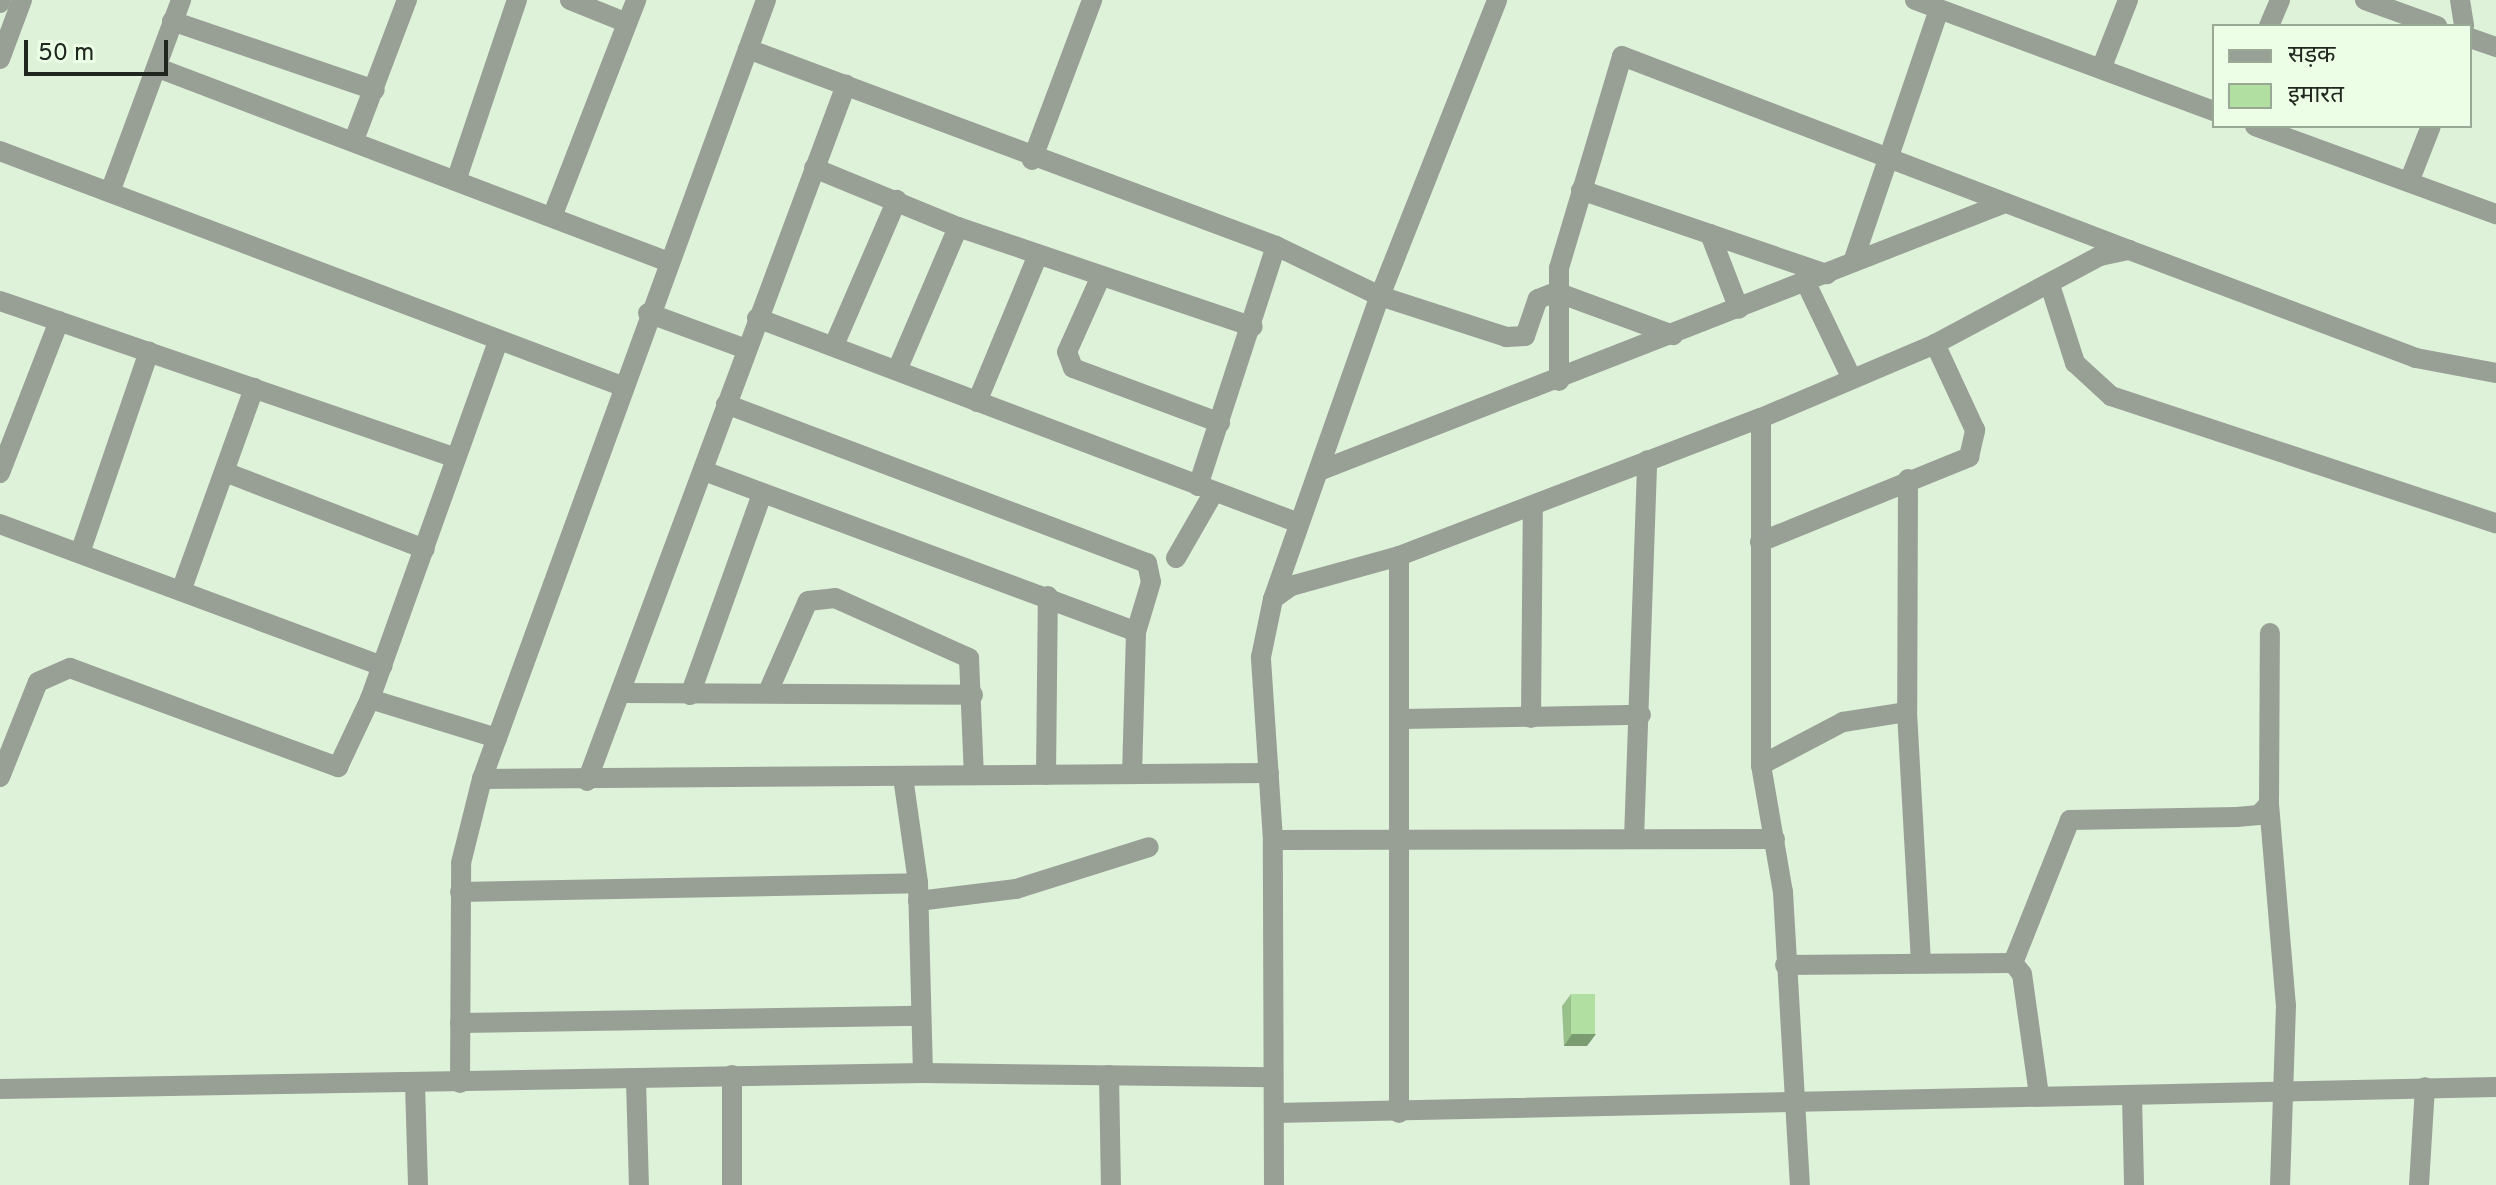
<!DOCTYPE html>
<meta charset="utf-8">
<style>
body{margin:0}
#map{position:relative;width:2496px;height:1185px;overflow:hidden;background:#def1d9;font-family:Overpass,"Noto Sans Devanagari",sans-serif}
div>[style]{position:absolute}
[style*='--x']{left:calc(var(--x)*1px);top:calc(var(--y)*1px);width:calc(var(--w)*1px);rotate:calc(var(--a)*1deg)}
.minor>*{height:20px;margin:-10px;padding:0 10px;transform-origin:10px;border-radius:10px;background:#989f95}
.wall>*{inset:0;background:#97c08a}
.shaded-wall>*{inset:0;background:#7b9c71}
.building>*{inset:0;background:#b0dfa1;transform-origin:0 0}
span{translate:-50% -50%;white-space:nowrap;text-align:center;line-height:1.15;-webkit-text-stroke:6px #ecffe6;paint-order:stroke}
.legend{position:absolute;left:2212px;top:24px;width:260px;height:104px;box-sizing:border-box;background:#ecffe6;border:2px solid #9aa996;margin:0;padding:10px 14px;list-style:none;font-size:24px;color:#20271e}
.legend li{display:flex;align-items:center;gap:16px;height:40px}
.legend b{width:40px;border:2px solid #9aa996}
.scale{position:absolute;left:24px;top:40px;width:144px;height:36px;box-sizing:border-box;border:4px solid #20271e;border-top:0;padding-left:10px;font-size:24px;line-height:28px;white-space:nowrap;color:#20271e;-webkit-text-stroke:6px #ecffe6;paint-order:stroke}
</style>
<div id="map">
<div class="minor">
<i style="--x:570;--y:0;--w:61;--a:22"></i>
<i style="--x:1915;--y:0;--w:319;--a:20.4"></i>
<i style="--x:2365;--y:0;--w:77;--a:19.9"></i>
<i style="--x:2460;--y:0;--w:26;--a:81"></i>
<i style="--x:0;--y:3;--w:3;--a:-72"></i>
<i style="--x:172;--y:21;--w:214;--a:18.8"></i>
<i style="--x:2269;--y:26;--w:28;--a:-67"></i>
<i style="--x:2470;--y:38;--w:28;--a:19"></i>
<i style="--x:748;--y:49;--w:564;--a:20.46"></i>
<i style="--x:1276;--y:246;--w:115;--a:25.7"></i>
<i style="--x:1380;--y:296;--w:133;--a:18"></i>
<i style="--x:1506;--y:337;--w:19;--a:-3"></i>
<i style="--x:1525;--y:336;--w:39;--a:-71"></i>
<i style="--x:1538;--y:299;--w:19;--a:-21"></i>
<i style="--x:1556;--y:292;--w:125;--a:20.2"></i>
<i style="--x:0;--y:59;--w:63;--a:-69.6"></i>
<i style="--x:158;--y:68;--w:543;--a:20.8"></i>
<i style="--x:2101;--y:69;--w:74;--a:-68.6"></i>
<i style="--x:2255;--y:126;--w:257;--a:20.1"></i>
<i style="--x:354;--y:140;--w:150;--a:-69.3"></i>
<i style="--x:0;--y:151;--w:665;--a:20.7"></i>
<i style="--x:1032;--y:160;--w:171;--a:-69.4"></i>
<i style="--x:814;--y:168;--w:156;--a:22.3"></i>
<i style="--x:958;--y:227;--w:311;--a:18.7"></i>
<i style="--x:457;--y:178;--w:188;--a:-71.4"></i>
<i style="--x:2409;--y:182;--w:60;--a:-68.6"></i>
<i style="--x:1581;--y:190;--w:260;--a:18.9"></i>
<i style="--x:110;--y:192;--w:205;--a:-69.7"></i>
<i style="--x:552;--y:217;--w:233;--a:-68.8"></i>
<i style="--x:1710;--y:234;--w:80;--a:68.9"></i>
<i style="--x:1853;--y:262;--w:266;--a:-71.2"></i>
<i style="--x:1101;--y:276;--w:83;--a:114.1"></i>
<i style="--x:1067;--y:352;--w:17;--a:69"></i>
<i style="--x:1073;--y:368;--w:157;--a:20.5"></i>
<i style="--x:1806;--y:283;--w:104;--a:64.4"></i>
<i style="--x:2050;--y:285;--w:82;--a:72.2"></i>
<i style="--x:2075;--y:363;--w:49;--a:42.5"></i>
<i style="--x:2111;--y:396;--w:405;--a:18.3"></i>
<i style="--x:0;--y:301;--w:480;--a:19"></i>
<i style="--x:648;--y:313;--w:104;--a:20.2"></i>
<i style="--x:757;--y:318;--w:576;--a:20.73"></i>
<i style="--x:835;--y:343;--w:156;--a:-66.6"></i>
<i style="--x:898;--y:368;--w:153;--a:-66.9"></i>
<i style="--x:1559;--y:381;--w:113;--a:-90"></i>
<i style="--x:1559;--y:268;--w:221;--a:-73.4"></i>
<i style="--x:1622;--y:56;--w:543;--a:20.94"></i>
<i style="--x:977;--y:402;--w:159;--a:-67.5"></i>
<i style="--x:726;--y:404;--w:450;--a:20.7"></i>
<i style="--x:1147;--y:563;--w:19;--a:78"></i>
<i style="--x:1151;--y:582;--w:52;--a:106.7"></i>
<i style="--x:1136;--y:632;--w:140;--a:91.6"></i>
<i style="--x:1761;--y:418;--w:347;--a:90"></i>
<i style="--x:1761;--y:765;--w:129;--a:80.2"></i>
<i style="--x:1783;--y:892;--w:293;--a:86.7"></i>
<i style="--x:704;--y:471;--w:461;--a:20.4"></i>
<i style="--x:1319;--y:471;--w:736;--a:-21.34"></i>
<i style="--x:225;--y:472;--w:214;--a:21.1"></i>
<i style="--x:0;--y:473;--w:163;--a:-68.8"></i>
<i style="--x:1908;--y:479;--w:233;--a:90.2"></i>
<i style="--x:1907;--y:712;--w:249;--a:86.8"></i>
<i style="--x:1198;--y:486;--w:252;--a:-72"></i>
<i style="--x:0;--y:524;--w:408;--a:20.4"></i>
<i style="--x:1760;--y:542;--w:226;--a:-22.1"></i>
<i style="--x:1969;--y:457;--w:28;--a:-77"></i>
<i style="--x:1975;--y:430;--w:95;--a:-114.9"></i>
<i style="--x:80;--y:553;--w:213;--a:-71.1"></i>
<i style="--x:1399;--y:556;--w:557;--a:90"></i>
<i style="--x:1176;--y:558;--w:76;--a:-60.1"></i>
<i style="--x:181;--y:591;--w:216;--a:-70.2"></i>
<i style="--x:1273;--y:599;--w:321;--a:-70.6"></i>
<i style="--x:1380;--y:296;--w:318;--a:-68.4"></i>
<i style="--x:768;--y:692;--w:99;--a:-66.3"></i>
<i style="--x:808;--y:601;--w:27;--a:-6"></i>
<i style="--x:835;--y:598;--w:147;--a:24.1"></i>
<i style="--x:969;--y:658;--w:117;--a:87.6"></i>
<i style="--x:620;--y:693;--w:353;--a:0.3"></i>
<i style="--x:690;--y:695;--w:214;--a:-70.3"></i>
<i style="--x:370;--y:699;--w:133;--a:17.1"></i>
<i style="--x:1531;--y:718;--w:212;--a:-89.5"></i>
<i style="--x:1403;--y:719;--w:238;--a:-1"></i>
<i style="--x:1761;--y:765;--w:93;--a:-27.7"></i>
<i style="--x:1843;--y:722;--w:65;--a:-8.9"></i>
<i style="--x:1046;--y:775;--w:179;--a:-89.4"></i>
<i style="--x:0;--y:777;--w:102;--a:-68.2"></i>
<i style="--x:38;--y:682;--w:35;--a:-24"></i>
<i style="--x:70;--y:668;--w:286;--a:20.3"></i>
<i style="--x:338;--y:767;--w:75;--a:-64.8"></i>
<i style="--x:370;--y:699;--w:379;--a:-70.3"></i>
<i style="--x:903;--y:777;--w:107;--a:81.9"></i>
<i style="--x:918;--y:883;--w:190;--a:88.5"></i>
<i style="--x:482;--y:779;--w:787;--a:-0.44"></i>
<i style="--x:587;--y:781;--w:743;--a:-69.59"></i>
<i style="--x:2269;--y:804;--w:202;--a:85.2"></i>
<i style="--x:2286;--y:1005;--w:180;--a:91.9"></i>
<i style="--x:1634;--y:839;--w:379;--a:-88"></i>
<i style="--x:1273;--y:840;--w:502;--a:-0.11"></i>
<i style="--x:460;--y:892;--w:458;--a:-1.1"></i>
<i style="--x:918;--y:901;--w:99;--a:-7"></i>
<i style="--x:1016;--y:889;--w:139;--a:-17.5"></i>
<i style="--x:2013;--y:963;--w:154;--a:-68.3"></i>
<i style="--x:2070;--y:820;--w:167;--a:-1"></i>
<i style="--x:2237;--y:817;--w:22;--a:-5"></i>
<i style="--x:2259;--y:815;--w:15;--a:-48"></i>
<i style="--x:2269;--y:804;--w:171;--a:-89.7"></i>
<i style="--x:1785;--y:965;--w:228;--a:-0.5"></i>
<i style="--x:2013;--y:963;--w:14;--a:51"></i>
<i style="--x:2022;--y:974;--w:122;--a:82"></i>
<i style="--x:460;--y:1023;--w:460;--a:-0.9"></i>
<i style="--x:1109;--y:1075;--w:110;--a:89"></i>
<i style="--x:636;--y:1080;--w:105;--a:88.4"></i>
<i style="--x:460;--y:1083;--w:220;--a:-89.7"></i>
<i style="--x:461;--y:863;--w:87;--a:-76"></i>
<i style="--x:482;--y:779;--w:829;--a:-69.97"></i>
<i style="--x:415;--y:1084;--w:101;--a:88.3"></i>
<i style="--x:0;--y:1089;--w:923;--a:-0.99"></i>
<i style="--x:923;--y:1073;--w:350;--a:0.7"></i>
<i style="--x:2132;--y:1095;--w:90;--a:88.7"></i>
<i style="--x:1275;--y:1113;--w:1221;--a:-1.22"></i>
<i style="--x:732;--y:1185;--w:110;--a:-90"></i>
<i style="--x:1274;--y:1185;--w:345;--a:-90.2"></i>
<i style="--x:1273;--y:840;--w:183;--a:-93.8"></i>
<i style="--x:1261;--y:657;--w:59;--a:-78.3"></i>
<i style="--x:1273;--y:599;--w:22;--a:-36"></i>
<i style="--x:1291;--y:586;--w:112;--a:-15.5"></i>
<i style="--x:1399;--y:556;--w:387;--a:-20.9"></i>
<i style="--x:1761;--y:418;--w:189;--a:-23"></i>
<i style="--x:1935;--y:344;--w:187;--a:-28.1"></i>
<i style="--x:2100;--y:256;--w:30;--a:-12"></i>
<i style="--x:2129;--y:250;--w:307;--a:20.6"></i>
<i style="--x:2416;--y:358;--w:81;--a:10.6"></i>
<i style="--x:2419;--y:1185;--w:98;--a:-86.5"></i>
</div>
<div class="wall">
<i style="clip-path:polygon(1571px 994px,1587px 1046px,1564px 1046px,1562px 1006px)"></i>
</div>
<div class="shaded-wall">
<i style="clip-path:polygon(1572px 1034px,1596px 1034px,1587px 1046px,1564px 1046px)"></i>
</div>
<div class="building">
<i style="left:1571px;top:994px;width:24px;height:40px"></i>
</div>
<ul class="legend">
<li><b style="height:10px;background:#989f95"></b>सड़क</li>
<li><b style="height:22px;background:#b0dfa1"></b>इमारत</li>
</ul>
<div class="scale">50 m</div>
</div>
